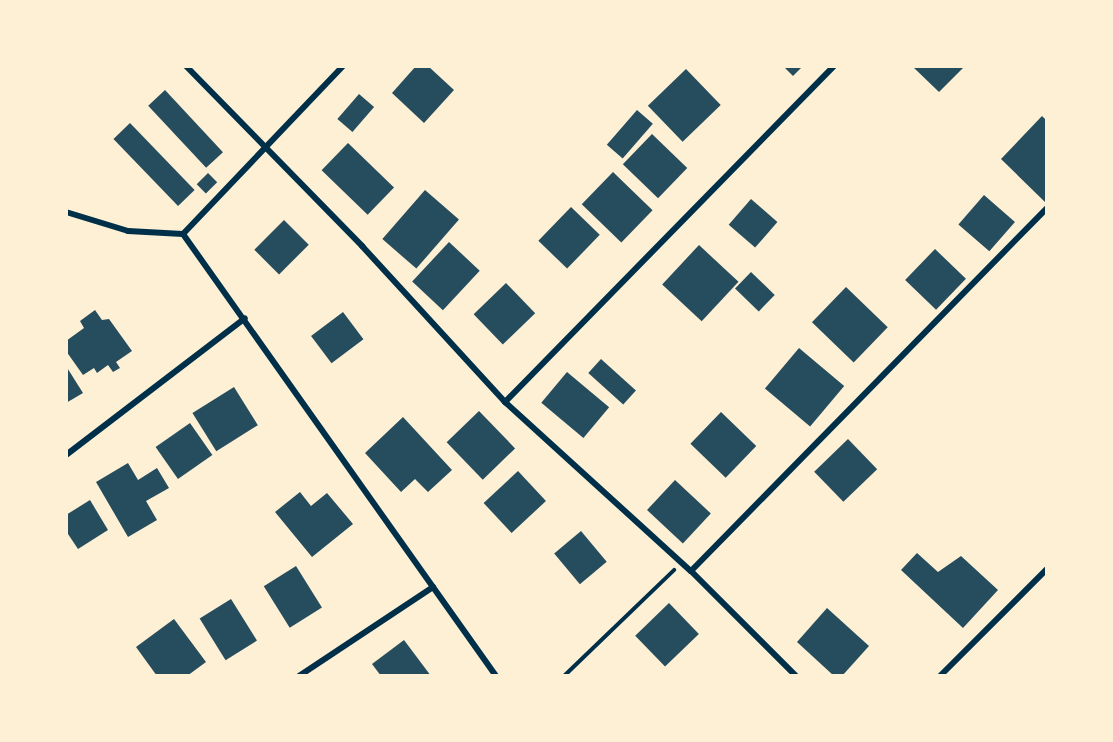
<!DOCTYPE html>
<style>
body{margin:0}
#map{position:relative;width:1113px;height:742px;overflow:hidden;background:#fdf0d5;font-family:Ubuntu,sans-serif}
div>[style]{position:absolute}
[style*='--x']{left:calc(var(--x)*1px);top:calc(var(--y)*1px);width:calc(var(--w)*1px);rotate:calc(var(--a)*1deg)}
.building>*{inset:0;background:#264d5e;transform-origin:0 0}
.path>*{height:4px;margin:-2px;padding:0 2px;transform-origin:2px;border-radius:2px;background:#003049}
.minor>*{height:6px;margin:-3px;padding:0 3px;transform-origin:3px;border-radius:3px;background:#003049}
span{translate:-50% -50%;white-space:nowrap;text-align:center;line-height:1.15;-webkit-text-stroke:6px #fdf0d5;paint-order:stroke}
.frame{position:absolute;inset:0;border:68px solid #fdf0d5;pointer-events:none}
</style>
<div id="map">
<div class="building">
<i style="clip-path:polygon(416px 66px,428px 66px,454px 90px,424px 123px,392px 93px)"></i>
<i style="clip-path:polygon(783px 66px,803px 66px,793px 76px)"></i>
<i style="clip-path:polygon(912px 66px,965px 66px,939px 92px)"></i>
<i style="left:686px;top:69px;width:50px;height:53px;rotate:46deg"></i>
<i style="left:165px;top:90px;width:85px;height:23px;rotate:47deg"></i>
<i style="left:359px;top:94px;width:20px;height:33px;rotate:41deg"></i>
<i style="left:637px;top:110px;width:21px;height:46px;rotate:41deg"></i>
<i style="clip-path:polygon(1042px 116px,1047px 121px,1046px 203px,1001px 159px)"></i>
<i style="left:130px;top:123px;width:93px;height:23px;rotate:46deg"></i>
<i style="left:652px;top:134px;width:49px;height:42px;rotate:44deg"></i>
<i style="left:348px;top:143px;width:64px;height:38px;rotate:44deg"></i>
<i style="left:613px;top:172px;width:55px;height:45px;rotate:44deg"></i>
<i style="left:208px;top:173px;width:13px;height:16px;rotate:45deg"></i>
<i style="left:425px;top:190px;width:45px;height:65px;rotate:41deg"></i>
<i style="left:984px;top:195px;width:41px;height:39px;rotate:41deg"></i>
<i style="left:751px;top:199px;width:35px;height:34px;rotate:41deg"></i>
<i style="left:571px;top:207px;width:40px;height:47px;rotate:44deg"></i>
<i style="left:284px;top:220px;width:35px;height:42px;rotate:45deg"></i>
<i style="left:449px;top:242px;width:42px;height:54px;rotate:43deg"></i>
<i style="left:699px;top:245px;width:54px;height:54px;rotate:43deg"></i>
<i style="left:935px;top:249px;width:43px;height:43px;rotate:44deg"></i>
<i style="left:751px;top:272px;width:33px;height:23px;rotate:44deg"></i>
<i style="left:506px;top:283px;width:42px;height:45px;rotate:46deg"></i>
<i style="left:846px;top:287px;width:58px;height:49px;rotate:44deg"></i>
<i style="clip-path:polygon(95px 310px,102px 320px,109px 319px,132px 351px,116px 362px,120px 368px,113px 372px,108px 365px,97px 373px,94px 368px,83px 375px,66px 351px,66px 341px,84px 328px,80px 321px)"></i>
<i style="left:343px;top:312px;width:34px;height:40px;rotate:53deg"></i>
<i style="left:799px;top:348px;width:59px;height:53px;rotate:40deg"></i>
<i style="left:601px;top:359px;width:47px;height:19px;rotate:42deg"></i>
<i style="clip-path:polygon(66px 366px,83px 393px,66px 403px)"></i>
<i style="left:567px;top:372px;width:55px;height:40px;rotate:40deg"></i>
<i style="left:234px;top:387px;width:45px;height:49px;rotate:58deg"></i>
<i style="left:479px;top:411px;width:52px;height:45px;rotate:46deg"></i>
<i style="left:721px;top:412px;width:49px;height:44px;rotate:44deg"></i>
<i style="clip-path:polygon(403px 417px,452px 470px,428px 492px,415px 479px,401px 492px,365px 453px)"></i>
<i style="left:190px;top:423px;width:39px;height:42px;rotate:55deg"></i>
<i style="left:848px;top:439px;width:42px;height:47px;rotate:46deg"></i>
<i style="clip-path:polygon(128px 463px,138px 480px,157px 468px,169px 488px,146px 501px,157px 520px,128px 537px,96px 482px)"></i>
<i style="left:518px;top:471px;width:41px;height:47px;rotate:47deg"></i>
<i style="left:675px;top:480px;width:49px;height:41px;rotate:43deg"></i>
<i style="clip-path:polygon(300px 492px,311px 506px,327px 493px,353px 524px,312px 557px,275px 512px)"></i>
<i style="clip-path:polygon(90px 500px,108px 530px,78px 549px,66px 531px,66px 515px)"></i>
<i style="left:581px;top:531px;width:40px;height:35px;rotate:50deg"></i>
<i style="clip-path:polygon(917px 553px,938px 572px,961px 556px,998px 590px,963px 628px,901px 570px)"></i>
<i style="left:296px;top:566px;width:49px;height:38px;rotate:58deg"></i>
<i style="left:231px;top:599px;width:49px;height:37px;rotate:58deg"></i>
<i style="left:669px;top:603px;width:43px;height:47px;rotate:46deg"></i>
<i style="clip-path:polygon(827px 608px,869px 646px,842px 676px,834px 676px,797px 642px)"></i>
<i style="clip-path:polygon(174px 619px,206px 662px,187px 676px,157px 676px,136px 647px)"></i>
<i style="clip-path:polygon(404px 640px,431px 676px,381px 676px,372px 664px)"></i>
</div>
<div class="path">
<i style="--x:564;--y:676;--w:153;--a:-43.9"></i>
</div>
<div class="minor">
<i style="--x:186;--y:66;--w:252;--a:45.6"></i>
<i style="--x:362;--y:246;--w:212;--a:47.5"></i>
<i style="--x:505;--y:402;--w:251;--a:42.3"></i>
<i style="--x:691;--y:571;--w:148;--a:45"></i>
<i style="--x:66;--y:212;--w:65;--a:17"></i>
<i style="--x:128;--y:231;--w:55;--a:3.1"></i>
<i style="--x:183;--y:234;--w:542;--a:54.7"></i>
<i style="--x:183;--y:234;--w:232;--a:-46.4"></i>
<i style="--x:505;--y:402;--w:470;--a:-45.6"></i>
<i style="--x:66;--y:455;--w:225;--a:-37.4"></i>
<i style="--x:691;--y:571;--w:508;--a:-45.56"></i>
<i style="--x:299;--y:676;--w:161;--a:-33.6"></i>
<i style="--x:940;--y:676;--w:151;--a:-45"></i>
</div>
<div class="frame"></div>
</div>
